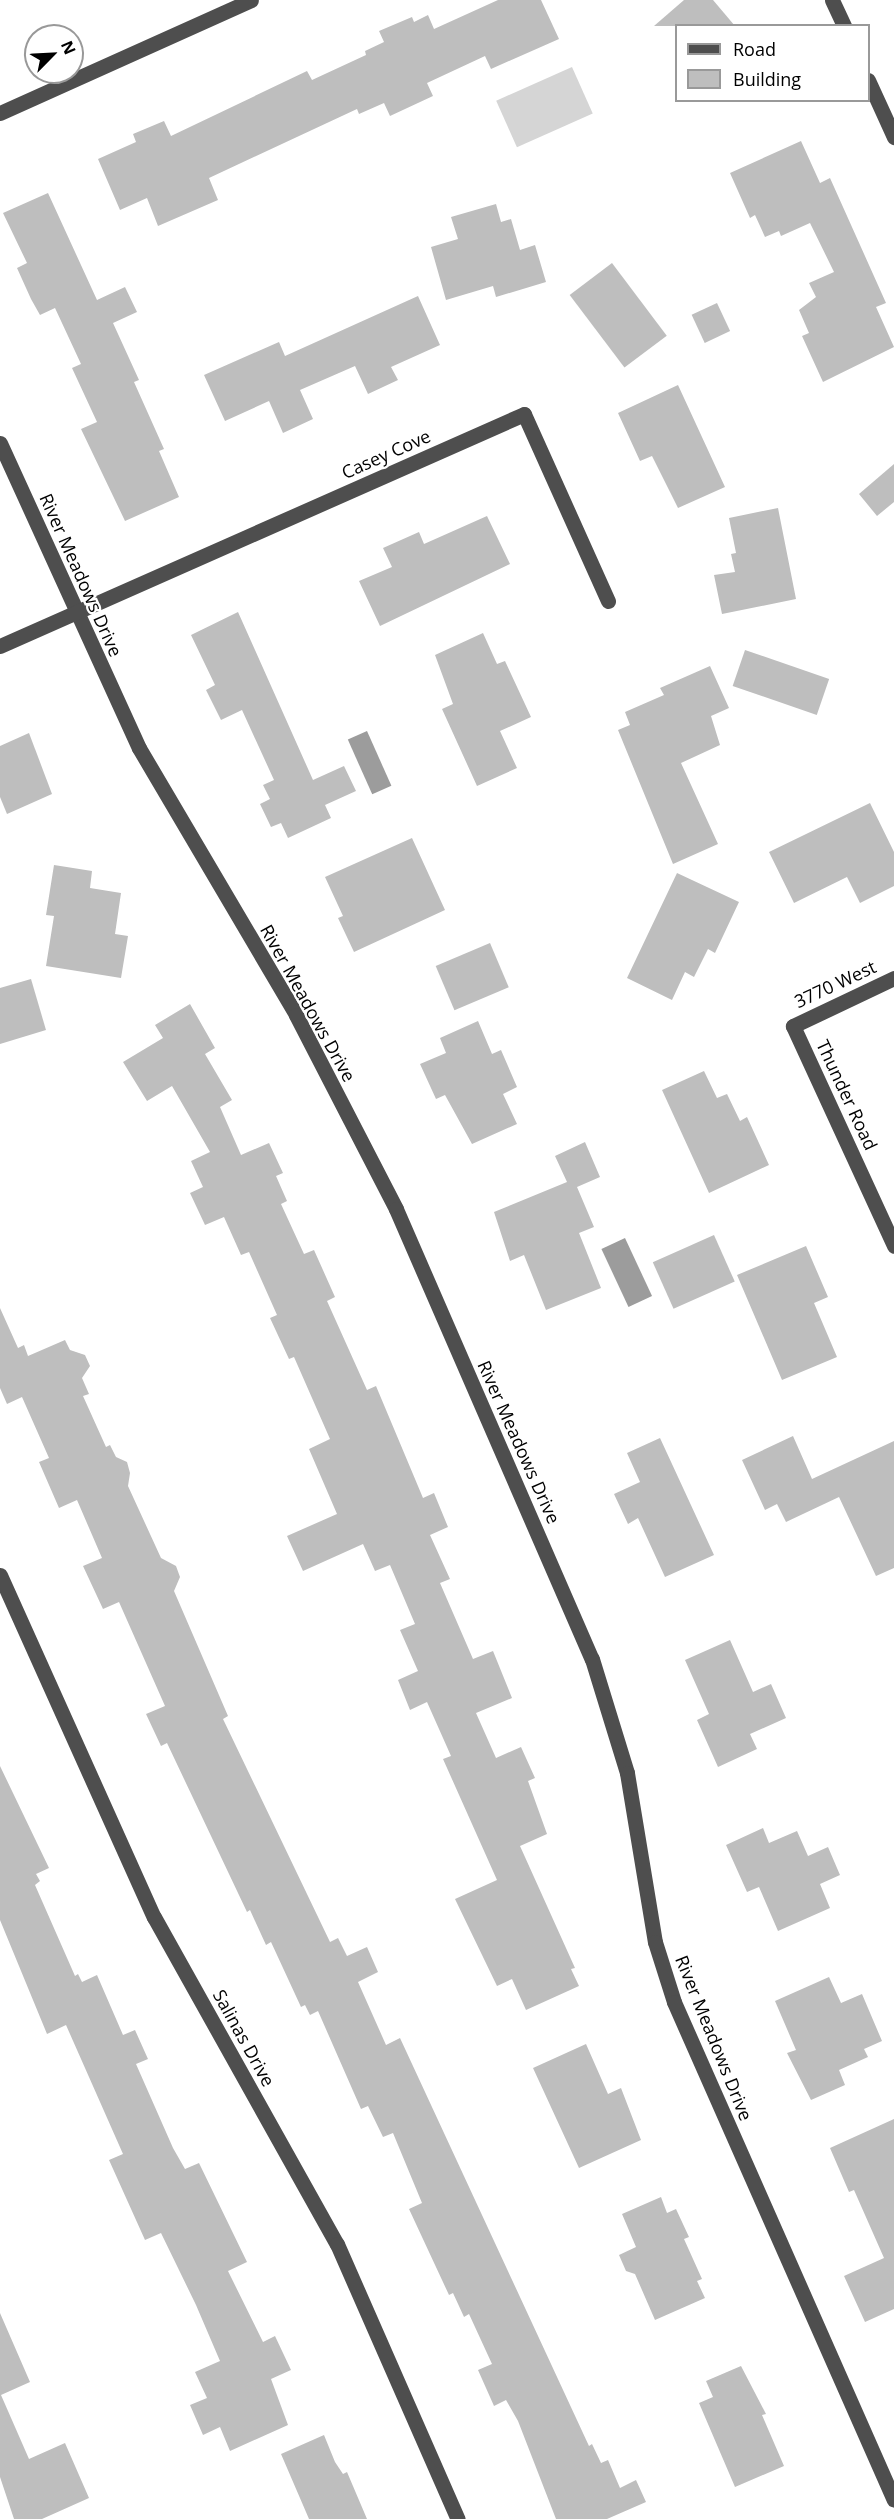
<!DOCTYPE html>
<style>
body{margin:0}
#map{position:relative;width:894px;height:2519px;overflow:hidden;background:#fff;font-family:"Open Sans",sans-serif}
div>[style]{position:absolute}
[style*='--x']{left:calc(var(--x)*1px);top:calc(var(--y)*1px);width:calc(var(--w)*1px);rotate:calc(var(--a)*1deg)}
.green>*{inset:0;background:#d5d5d5;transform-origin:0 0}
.water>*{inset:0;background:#9c9c9c;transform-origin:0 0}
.building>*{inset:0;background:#bebebe;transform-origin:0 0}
.minor>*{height:15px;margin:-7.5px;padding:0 7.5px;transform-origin:7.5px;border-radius:7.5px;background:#4e4e4e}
span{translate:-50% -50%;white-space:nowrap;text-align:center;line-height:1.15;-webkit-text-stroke:4.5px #fff;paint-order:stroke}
.street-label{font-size:18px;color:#000}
.legend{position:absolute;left:675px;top:24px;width:195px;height:78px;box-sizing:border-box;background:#fff;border:2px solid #999;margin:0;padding:8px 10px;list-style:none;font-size:18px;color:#000}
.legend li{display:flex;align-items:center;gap:12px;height:30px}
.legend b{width:30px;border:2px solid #999}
.north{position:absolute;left:24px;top:24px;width:60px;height:60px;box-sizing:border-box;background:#fff;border:2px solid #999;border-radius:50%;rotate:66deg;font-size:16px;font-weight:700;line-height:24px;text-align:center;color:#000}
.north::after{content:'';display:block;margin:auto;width:21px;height:27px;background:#000;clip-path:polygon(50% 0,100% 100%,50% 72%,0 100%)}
</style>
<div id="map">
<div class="green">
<i style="left:572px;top:67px;width:51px;height:83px;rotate:66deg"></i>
</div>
<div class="water">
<i style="left:367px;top:731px;width:60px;height:21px;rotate:66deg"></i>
<i style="left:625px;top:1238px;width:64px;height:26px;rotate:65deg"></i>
</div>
<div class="building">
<i style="clip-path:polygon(498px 0,541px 0,559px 39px,491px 69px,485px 56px,427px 83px,433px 96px,390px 116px,384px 103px,359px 114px,357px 109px,209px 178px,218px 200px,158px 226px,147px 198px,120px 210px,98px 159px,136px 142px,133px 134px,164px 121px,171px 136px,307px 71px,312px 80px,366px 55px,365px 51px,384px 42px,379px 31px,412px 17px,414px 22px,428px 15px,434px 29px)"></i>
<i style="clip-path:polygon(684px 0,713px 0,735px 26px,654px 26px)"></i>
<i style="clip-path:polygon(801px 141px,820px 183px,830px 178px,886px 303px,876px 307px,894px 347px,823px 382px,802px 336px,809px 333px,799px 310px,816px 297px,809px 283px,834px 272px,810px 223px,781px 236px,779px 231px,765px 237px,755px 215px,750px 218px,730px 173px)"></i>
<i style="clip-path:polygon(48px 193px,97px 300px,125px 287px,137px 312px,113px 323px,139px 380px,134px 382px,164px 449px,159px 451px,179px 497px,125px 521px,81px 429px,97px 422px,72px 368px,81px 364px,55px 308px,40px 315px,31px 299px,17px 268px,27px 263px,3px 213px)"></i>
<i style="clip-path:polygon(496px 204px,501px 222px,511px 219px,520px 250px,535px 245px,546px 282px,496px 297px,493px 286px,446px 300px,431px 247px,458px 239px,451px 217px)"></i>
<i style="left:612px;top:263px;width:91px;height:53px;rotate:53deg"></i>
<i style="clip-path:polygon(418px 296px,440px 345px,391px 367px,398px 380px,368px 394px,355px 366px,300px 390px,313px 419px,283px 433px,269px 401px,225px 421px,204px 375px,279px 342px,285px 356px)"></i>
<i style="left:717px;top:303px;width:31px;height:28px;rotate:65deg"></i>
<i style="clip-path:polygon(678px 385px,725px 487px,678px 508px,652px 456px,640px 461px,618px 413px)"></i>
<i style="clip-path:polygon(894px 464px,894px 502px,877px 516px,859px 494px)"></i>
<i style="clip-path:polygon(778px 508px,796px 599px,722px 614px,714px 575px,735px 572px,731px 554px,736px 553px,729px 518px)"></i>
<i style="clip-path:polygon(487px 516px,510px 564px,380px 626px,359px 581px,392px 567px,383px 548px,419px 532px,424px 544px)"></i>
<i style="clip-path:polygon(238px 612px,313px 780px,344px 766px,356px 791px,325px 805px,331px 818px,288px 838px,281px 823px,271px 827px,260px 804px,270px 799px,263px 785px,274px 780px,242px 710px,221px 720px,206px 690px,215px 685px,191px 635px)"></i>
<i style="clip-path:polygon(483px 633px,497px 664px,505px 661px,531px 717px,500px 731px,517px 768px,477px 786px,442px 709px,453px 704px,435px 655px)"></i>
<i style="left:745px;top:650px;width:89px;height:38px;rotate:19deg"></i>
<i style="clip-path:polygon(710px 666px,729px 708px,711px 716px,720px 745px,681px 763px,718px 844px,673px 864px,618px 730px,630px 725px,625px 712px,664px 695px,660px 688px)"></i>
<i style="clip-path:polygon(29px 733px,52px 794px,7px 814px,0 797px,0 746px)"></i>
<i style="clip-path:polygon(870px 803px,894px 852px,894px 886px,860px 903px,847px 877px,794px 903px,769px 852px)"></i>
<i style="clip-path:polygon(412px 838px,445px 910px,354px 952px,338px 918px,343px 916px,325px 877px)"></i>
<i style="clip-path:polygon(54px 865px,92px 871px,90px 888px,121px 893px,115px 934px,128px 936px,121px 978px,46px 966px,54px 916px,46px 915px)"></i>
<i style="clip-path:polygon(677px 873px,739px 902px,715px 953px,708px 949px,694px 977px,685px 972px,672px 1000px,627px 978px)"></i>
<i style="left:490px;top:943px;width:48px;height:59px;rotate:67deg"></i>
<i style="clip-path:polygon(31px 979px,46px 1030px,0 1044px,0 988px)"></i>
<i style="clip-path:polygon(190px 1004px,215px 1048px,205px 1054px,232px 1100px,220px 1107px,241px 1155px,269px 1143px,283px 1173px,276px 1176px,287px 1201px,281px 1204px,304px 1254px,314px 1250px,335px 1297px,327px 1301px,367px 1390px,376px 1386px,423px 1498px,434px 1493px,448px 1527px,430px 1535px,450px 1579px,440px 1583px,473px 1659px,493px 1651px,512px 1698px,476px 1713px,496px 1758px,521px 1747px,535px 1778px,528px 1781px,547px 1834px,520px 1846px,575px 1968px,571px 1969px,579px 1986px,526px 2010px,512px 1979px,497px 1986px,455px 1899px,497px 1880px,443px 1759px,451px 1756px,427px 1702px,410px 1710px,398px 1680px,418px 1671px,400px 1630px,415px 1624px,390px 1565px,375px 1571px,363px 1544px,303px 1571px,287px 1536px,337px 1514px,309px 1449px,330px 1439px,294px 1357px,289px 1359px,270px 1318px,277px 1315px,249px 1252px,241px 1255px,224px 1217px,205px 1225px,190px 1193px,203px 1187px,191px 1161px,210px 1152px,172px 1086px,147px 1101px,123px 1062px,163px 1038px,155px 1025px)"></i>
<i style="clip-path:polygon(478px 1021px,492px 1054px,501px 1050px,517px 1087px,503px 1094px,517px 1124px,472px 1144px,445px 1095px,436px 1099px,420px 1064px,446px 1053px,440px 1038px)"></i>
<i style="clip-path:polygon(704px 1071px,717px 1098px,727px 1094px,740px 1121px,747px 1117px,769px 1165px,709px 1193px,662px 1090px)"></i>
<i style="clip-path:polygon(585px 1142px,600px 1177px,577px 1187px,594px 1227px,579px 1233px,601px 1288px,546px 1310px,524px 1255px,510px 1261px,494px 1212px,567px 1182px,555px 1156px)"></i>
<i style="left:714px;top:1235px;width:51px;height:67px;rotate:66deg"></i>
<i style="clip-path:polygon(806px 1246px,828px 1297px,814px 1303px,837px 1357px,782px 1380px,737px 1275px)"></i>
<i style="clip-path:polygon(0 1308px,18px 1348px,24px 1345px,28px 1356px,65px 1340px,70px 1350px,85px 1355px,90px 1366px,82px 1378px,89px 1394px,83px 1396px,106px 1447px,110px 1445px,116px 1457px,127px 1462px,130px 1473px,128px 1486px,161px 1558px,176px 1566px,180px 1577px,174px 1591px,228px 1716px,223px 1719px,330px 1942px,338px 1938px,347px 1956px,367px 1947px,378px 1972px,358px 1982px,386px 2045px,400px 2038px,589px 2446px,592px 2444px,601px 2463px,608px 2460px,620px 2488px,636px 2480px,646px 2502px,607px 2519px,556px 2519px,518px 2421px,506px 2400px,494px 2406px,478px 2370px,492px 2364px,469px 2314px,464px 2317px,453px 2293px,449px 2295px,409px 2209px,422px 2203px,393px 2133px,383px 2137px,368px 2106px,361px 2109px,318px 2011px,310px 2015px,305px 2005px,301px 2007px,271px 1942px,266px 1945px,250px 1910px,247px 1912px,167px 1743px,161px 1746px,146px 1714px,165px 1706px,119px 1602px,103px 1609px,83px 1566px,102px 1558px,77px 1500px,59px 1508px,39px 1462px,49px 1458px,22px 1397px,7px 1404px,0 1388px)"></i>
<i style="clip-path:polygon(793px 1436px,812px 1479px,894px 1441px,894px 1568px,876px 1576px,839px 1497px,786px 1522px,777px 1504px,765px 1510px,742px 1460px)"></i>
<i style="clip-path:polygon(660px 1438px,714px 1555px,665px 1577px,638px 1518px,628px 1524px,614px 1494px,640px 1482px,627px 1453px)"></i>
<i style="clip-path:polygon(730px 1640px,753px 1692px,771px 1684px,786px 1718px,750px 1734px,757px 1749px,718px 1767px,697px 1720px,709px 1714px,685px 1660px)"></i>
<i style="clip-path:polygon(0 1766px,49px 1868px,36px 1874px,40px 1881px,35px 1885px,75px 1976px,78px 1974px,82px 1982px,97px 1975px,123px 2035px,135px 2030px,148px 2059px,136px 2064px,173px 2148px,185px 2169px,199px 2163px,247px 2262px,228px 2271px,263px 2342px,275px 2336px,291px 2370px,271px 2379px,288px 2425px,230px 2451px,220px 2427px,203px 2435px,190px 2405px,207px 2398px,195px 2372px,220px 2361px,196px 2305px,161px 2233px,145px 2240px,109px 2160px,123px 2154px,66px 2025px,47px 2034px,0 1920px)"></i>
<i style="clip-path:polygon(763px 1828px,769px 1843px,797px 1831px,808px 1856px,828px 1847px,840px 1875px,820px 1884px,830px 1908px,778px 1931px,759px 1887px,747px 1892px,726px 1845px)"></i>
<i style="clip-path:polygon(829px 1977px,841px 2003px,862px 1994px,882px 2041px,864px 2049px,868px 2057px,839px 2070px,845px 2085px,811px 2100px,787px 2053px,796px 2050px,775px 2001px)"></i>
<i style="clip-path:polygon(586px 2044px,608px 2094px,621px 2088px,641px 2140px,579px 2168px,533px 2068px)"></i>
<i style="clip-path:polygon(894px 2119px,894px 2309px,865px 2322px,844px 2276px,884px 2258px,854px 2190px,849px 2192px,830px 2148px)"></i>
<i style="clip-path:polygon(661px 2197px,667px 2213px,676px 2209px,689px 2237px,684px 2239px,702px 2279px,697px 2281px,705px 2298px,655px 2320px,635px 2274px,626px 2271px,619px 2255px,636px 2247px,622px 2214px)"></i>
<i style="clip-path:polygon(0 2313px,30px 2382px,1px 2395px,29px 2459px,65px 2443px,89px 2498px,42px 2519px,14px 2519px,0 2477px)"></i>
<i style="clip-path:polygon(741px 2366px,766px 2414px,762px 2415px,784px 2466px,735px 2487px,699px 2403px,713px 2397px,706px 2381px)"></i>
<i style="clip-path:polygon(324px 2435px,335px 2462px,343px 2474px,347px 2472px,367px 2519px,309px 2519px,281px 2454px)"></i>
</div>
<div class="minor">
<i style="--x:832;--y:0;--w:29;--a:65"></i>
<i style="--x:868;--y:80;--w:63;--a:65.5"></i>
<i style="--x:0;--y:113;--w:275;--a:-24.2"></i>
<i style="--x:0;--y:443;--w:335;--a:65.5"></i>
<i style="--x:139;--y:748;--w:310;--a:59.5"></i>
<i style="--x:296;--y:1015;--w:218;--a:62.7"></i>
<i style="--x:396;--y:1209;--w:491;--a:66.5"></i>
<i style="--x:592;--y:1659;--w:119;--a:72.9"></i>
<i style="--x:627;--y:1773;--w:171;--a:80.6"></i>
<i style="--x:655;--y:1942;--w:63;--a:72.4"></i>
<i style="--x:674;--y:2002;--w:544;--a:66.17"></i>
<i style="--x:0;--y:646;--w:573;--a:-23.88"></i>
<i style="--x:524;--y:414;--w:205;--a:65.8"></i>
<i style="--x:894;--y:978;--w:112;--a:154.6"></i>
<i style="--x:793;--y:1026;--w:242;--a:65.3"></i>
<i style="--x:0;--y:1575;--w:375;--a:65.8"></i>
<i style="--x:154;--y:1917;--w:375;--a:60.8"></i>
<i style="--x:337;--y:2244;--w:300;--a:66.3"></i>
</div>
<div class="street-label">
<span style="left:386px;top:454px;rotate:-24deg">Casey Cove</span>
<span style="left:81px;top:575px;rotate:66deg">River Meadows Drive</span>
<span style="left:835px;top:984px;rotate:-25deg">3770 West</span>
<span style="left:308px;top:1003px;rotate:61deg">River Meadows Drive</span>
<span style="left:847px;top:1095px;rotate:65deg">Thunder Road</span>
<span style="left:519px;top:1442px;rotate:66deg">River Meadows Drive</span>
<span style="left:244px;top:2038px;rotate:61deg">Salinas Drive</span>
<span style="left:714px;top:2038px;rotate:68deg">River Meadows Drive</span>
</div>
<ul class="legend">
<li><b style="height:8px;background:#4e4e4e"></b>Road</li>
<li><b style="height:16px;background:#bebebe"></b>Building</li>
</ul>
<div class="north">N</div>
</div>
